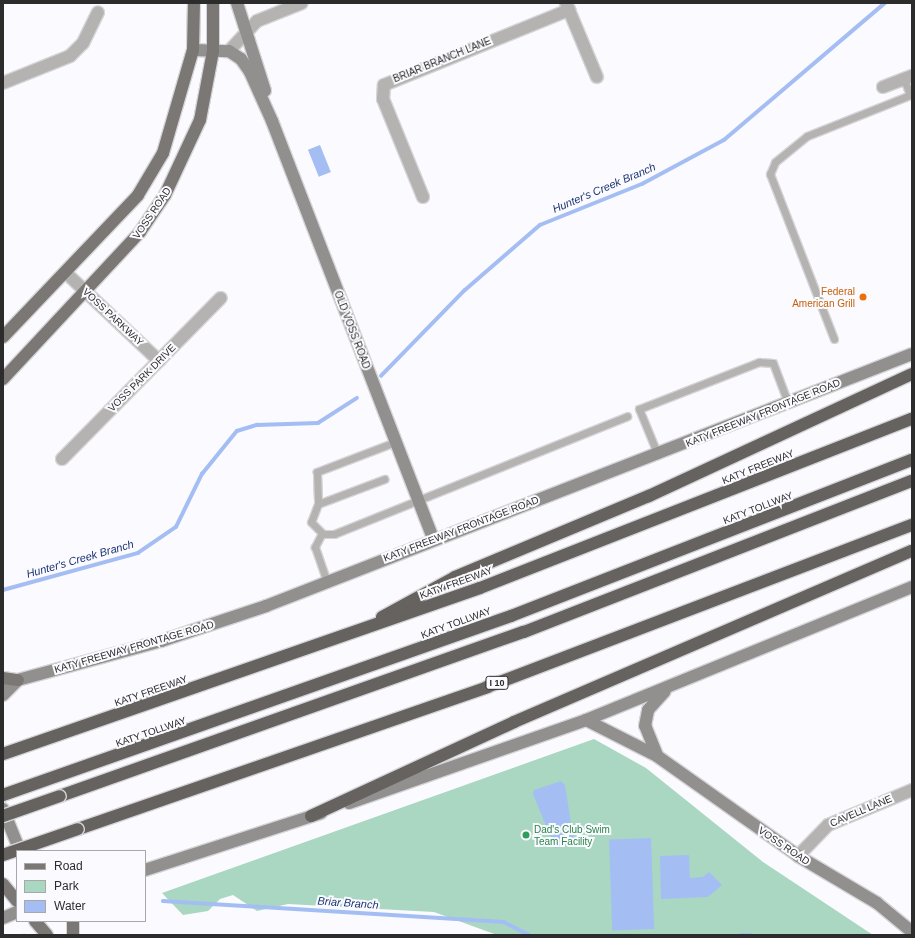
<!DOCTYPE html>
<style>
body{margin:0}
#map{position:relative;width:915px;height:938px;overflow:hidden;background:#fbfafe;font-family:Helvetica,sans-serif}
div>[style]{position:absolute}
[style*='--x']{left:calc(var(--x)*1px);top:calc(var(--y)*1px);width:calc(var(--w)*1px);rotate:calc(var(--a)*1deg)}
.green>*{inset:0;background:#aad7c1}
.water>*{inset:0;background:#a4bef4;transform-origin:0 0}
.stream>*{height:3.5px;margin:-1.75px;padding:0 1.75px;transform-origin:1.75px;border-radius:1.75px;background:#a4bef4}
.path>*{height:2px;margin-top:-1px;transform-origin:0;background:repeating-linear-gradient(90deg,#949396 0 2px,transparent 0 5px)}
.roads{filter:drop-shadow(1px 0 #d6d5d8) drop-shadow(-1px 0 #d6d5d8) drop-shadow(0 1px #d6d5d8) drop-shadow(0 -1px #d6d5d8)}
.lane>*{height:7px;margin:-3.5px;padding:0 3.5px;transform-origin:3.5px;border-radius:3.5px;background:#b4b3b1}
.street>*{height:12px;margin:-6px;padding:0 6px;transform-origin:6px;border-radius:6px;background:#b4b3b1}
.secondary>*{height:12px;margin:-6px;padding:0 6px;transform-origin:6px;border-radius:6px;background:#92908e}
.primary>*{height:12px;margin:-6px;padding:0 6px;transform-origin:6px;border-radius:6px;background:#7a7774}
.highway>*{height:12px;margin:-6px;padding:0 6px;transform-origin:6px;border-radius:6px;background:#65625f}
.bridges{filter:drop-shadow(1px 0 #d6d5d8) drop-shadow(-1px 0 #d6d5d8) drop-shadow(0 1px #d6d5d8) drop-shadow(0 -1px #d6d5d8)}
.highway-bridge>*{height:12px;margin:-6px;padding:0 6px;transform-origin:6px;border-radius:6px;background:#65625f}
.dots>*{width:11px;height:11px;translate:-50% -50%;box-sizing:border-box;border:2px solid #fbfafe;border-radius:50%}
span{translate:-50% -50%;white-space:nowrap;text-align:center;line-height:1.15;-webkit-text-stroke:4px #fbfafe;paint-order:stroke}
.shield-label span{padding:1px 3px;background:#fbfafe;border:1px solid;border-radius:3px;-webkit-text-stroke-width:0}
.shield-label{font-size:9px;color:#2c2c2d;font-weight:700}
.street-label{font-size:10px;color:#2c2c2d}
.food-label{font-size:10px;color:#c56008}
.right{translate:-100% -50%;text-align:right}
.leisure-label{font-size:10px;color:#27864d}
.left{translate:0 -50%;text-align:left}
.water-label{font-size:11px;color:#1b3573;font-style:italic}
.frame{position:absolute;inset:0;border:4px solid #2c2c2d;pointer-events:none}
.legend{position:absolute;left:16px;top:850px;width:130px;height:72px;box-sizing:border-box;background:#fbfafe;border:1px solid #a8a8aa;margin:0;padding:5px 7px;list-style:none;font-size:12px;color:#2c2c2d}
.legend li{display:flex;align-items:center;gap:8px;height:20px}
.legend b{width:20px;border:1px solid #a8a8aa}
</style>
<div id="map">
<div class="green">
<i style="clip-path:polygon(594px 739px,646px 768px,763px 862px,873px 935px,497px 935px,434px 912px,288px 904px,257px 911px,233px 895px,220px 899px,208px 911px,183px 915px,162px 893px)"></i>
</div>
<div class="water">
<i style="left:320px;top:145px;width:29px;height:13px;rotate:68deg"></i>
<i style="clip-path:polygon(561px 781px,565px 785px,574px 843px,555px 848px,533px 794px,534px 790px)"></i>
<i style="left:651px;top:838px;width:91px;height:42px;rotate:88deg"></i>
<i style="clip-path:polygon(689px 855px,690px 878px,703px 877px,709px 872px,722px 885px,708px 897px,661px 899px,660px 856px)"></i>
</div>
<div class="stream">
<i style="--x:381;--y:376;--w:120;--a:-45.7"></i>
<i style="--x:465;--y:290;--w:99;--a:-40.9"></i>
<i style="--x:540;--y:225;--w:110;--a:-21.9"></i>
<i style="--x:642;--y:184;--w:93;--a:-28.2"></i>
<i style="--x:724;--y:140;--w:211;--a:-40.4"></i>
<i style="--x:3;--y:590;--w:140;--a:-15.3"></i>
<i style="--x:138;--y:553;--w:46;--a:-34.4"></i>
<i style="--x:176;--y:527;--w:59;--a:-63.9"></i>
<i style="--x:202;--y:474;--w:55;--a:-50.9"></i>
<i style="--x:237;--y:431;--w:21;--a:-17"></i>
<i style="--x:257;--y:425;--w:61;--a:-1.9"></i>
<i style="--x:318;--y:423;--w:46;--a:-32.7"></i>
<i style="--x:163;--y:901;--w:342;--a:3.5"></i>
<i style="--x:504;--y:922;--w:28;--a:27"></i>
<i style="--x:741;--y:935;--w:9;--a:0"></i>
</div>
<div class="path">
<i style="--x:24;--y:935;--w:1;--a:-45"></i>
</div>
<div class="roads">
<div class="lane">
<i style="--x:834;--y:339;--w:177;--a:-111.2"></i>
<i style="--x:770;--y:174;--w:13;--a:-67"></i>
<i style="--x:775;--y:162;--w:41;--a:-39.1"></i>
<i style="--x:807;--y:136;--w:111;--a:-21.7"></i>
<i style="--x:910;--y:95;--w:17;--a:-111"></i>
<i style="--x:395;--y:442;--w:84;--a:159"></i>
<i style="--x:317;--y:472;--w:32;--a:88"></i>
<i style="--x:318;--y:504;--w:19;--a:111"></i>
<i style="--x:311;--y:522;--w:17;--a:45"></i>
<i style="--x:323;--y:534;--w:11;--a:0"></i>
<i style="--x:334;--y:534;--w:316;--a:-21.9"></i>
<i style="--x:658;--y:455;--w:50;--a:-112.4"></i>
<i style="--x:639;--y:409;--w:129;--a:-21.4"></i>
<i style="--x:759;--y:362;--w:14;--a:4"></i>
<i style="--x:773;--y:363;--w:43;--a:69.4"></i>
<i style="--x:318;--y:504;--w:71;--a:-20.7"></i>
<i style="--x:322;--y:533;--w:16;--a:117"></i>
<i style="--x:315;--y:547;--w:37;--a:71"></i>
</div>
<div class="street">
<i style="--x:566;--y:3;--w:80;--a:67.3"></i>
<i style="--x:229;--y:51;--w:41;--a:-47"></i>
<i style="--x:257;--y:21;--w:48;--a:-21.8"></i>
<i style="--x:3;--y:83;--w:72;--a:-21.9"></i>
<i style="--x:70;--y:56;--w:18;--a:-45"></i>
<i style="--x:83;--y:43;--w:34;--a:-64"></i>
<i style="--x:883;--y:87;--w:31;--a:-21"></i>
<i style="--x:423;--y:197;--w:106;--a:-112.2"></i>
<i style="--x:383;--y:99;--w:14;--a:-86"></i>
<i style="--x:384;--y:85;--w:200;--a:-22.1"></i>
<i style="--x:66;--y:273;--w:128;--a:43.4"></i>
<i style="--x:62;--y:459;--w:226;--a:-45.4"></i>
<i style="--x:798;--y:856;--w:43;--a:-45.9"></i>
<i style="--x:828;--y:825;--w:91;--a:-22.6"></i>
</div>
<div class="secondary">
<i style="--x:237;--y:3;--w:92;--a:72.3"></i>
<i style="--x:193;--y:50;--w:36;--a:2"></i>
<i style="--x:229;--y:51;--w:14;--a:34"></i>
<i style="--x:241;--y:59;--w:16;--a:55"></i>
<i style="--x:250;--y:72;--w:54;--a:65.8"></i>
<i style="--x:272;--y:121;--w:448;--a:68.9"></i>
<i style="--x:3;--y:684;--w:164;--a:-15.2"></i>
<i style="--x:161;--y:641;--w:111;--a:-18.4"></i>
<i style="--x:266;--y:606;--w:693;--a:-21.31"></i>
<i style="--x:3;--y:695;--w:20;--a:-45"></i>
<i style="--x:586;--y:720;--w:80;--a:26.9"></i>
<i style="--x:657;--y:756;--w:173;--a:35.3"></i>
<i style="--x:798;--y:856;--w:92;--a:30.7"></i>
<i style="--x:877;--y:903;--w:45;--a:39.6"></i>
<i style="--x:657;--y:755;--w:31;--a:-112"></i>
<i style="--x:645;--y:726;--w:16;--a:-79"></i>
<i style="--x:648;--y:710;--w:25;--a:-48"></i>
<i style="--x:349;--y:803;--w:251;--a:-19.3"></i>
<i style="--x:586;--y:720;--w:352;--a:-22.2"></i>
<i style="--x:3;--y:809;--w:45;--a:68"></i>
<i style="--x:145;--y:870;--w:185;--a:-17.9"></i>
<i style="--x:3;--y:918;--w:15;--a:-23"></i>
</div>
<div class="primary">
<i style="--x:3;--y:337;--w:196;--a:-46.4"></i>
<i style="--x:138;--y:195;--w:49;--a:-59.2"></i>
<i style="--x:163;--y:153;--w:107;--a:-73.8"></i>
<i style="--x:193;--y:50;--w:47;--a:-88.8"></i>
<i style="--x:3;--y:379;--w:201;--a:-47"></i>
<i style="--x:140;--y:232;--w:45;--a:-56"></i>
<i style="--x:165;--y:195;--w:83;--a:-65"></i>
<i style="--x:200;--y:120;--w:70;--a:-79.3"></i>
<i style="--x:213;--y:51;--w:48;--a:-90"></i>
<i style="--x:3;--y:678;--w:15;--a:8"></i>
<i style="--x:3;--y:884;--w:22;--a:51"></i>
<i style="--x:35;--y:921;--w:18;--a:49"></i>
<i style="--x:73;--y:935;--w:14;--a:-90"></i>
</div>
<div class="highway">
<i style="--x:382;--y:617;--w:83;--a:-28.7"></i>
<i style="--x:455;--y:577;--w:210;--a:-22.7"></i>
<i style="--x:649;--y:496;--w:290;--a:-24.9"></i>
<i style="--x:3;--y:754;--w:505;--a:-19.19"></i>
<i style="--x:480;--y:588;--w:464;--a:-21.4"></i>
<i style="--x:3;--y:795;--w:539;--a:-19.41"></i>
<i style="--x:511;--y:616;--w:430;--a:-21.3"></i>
<i style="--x:60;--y:796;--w:492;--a:-19.5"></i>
<i style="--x:524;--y:632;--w:416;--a:-21.3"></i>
<i style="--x:311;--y:816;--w:224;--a:-24.8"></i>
<i style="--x:514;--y:722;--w:433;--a:-23.3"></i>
<i style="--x:78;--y:829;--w:433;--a:-19.1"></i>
<i style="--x:487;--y:687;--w:455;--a:-20.9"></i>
</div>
</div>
<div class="bridges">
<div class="highway-bridge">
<i style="--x:3;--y:816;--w:60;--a:-19.3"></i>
<i style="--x:3;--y:855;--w:79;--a:-19.1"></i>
</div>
</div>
<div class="dots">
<i style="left:863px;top:297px;background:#e8710a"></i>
<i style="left:526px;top:835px;background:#2e9e5b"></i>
</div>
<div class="shield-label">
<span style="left:497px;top:683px">I 10</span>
</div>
<div class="street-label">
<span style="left:442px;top:60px;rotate:-22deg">BRIAR BRANCH LANE</span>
<span style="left:152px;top:213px;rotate:-56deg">VOSS ROAD</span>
<span style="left:113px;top:317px;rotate:43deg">VOSS PARKWAY</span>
<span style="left:352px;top:330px;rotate:69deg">OLD VOSS ROAD</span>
<span style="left:142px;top:378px;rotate:-45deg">VOSS PARK DRIVE</span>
<span style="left:763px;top:413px;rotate:-22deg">KATY FREEWAY FRONTAGE ROAD</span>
<span style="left:758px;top:467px;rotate:-22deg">KATY FREEWAY</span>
<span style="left:758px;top:508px;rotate:-21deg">KATY TOLLWAY</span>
<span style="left:461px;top:529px;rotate:-21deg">KATY FREEWAY FRONTAGE ROAD</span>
<span style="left:456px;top:583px;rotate:-20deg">KATY FREEWAY</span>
<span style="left:456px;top:623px;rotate:-20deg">KATY TOLLWAY</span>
<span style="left:134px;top:647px;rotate:-16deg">KATY FREEWAY FRONTAGE ROAD</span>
<span style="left:151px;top:691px;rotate:-19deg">KATY FREEWAY</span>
<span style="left:151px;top:732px;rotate:-19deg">KATY TOLLWAY</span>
<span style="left:861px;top:811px;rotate:-23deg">CAVELL LANE</span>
<span style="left:784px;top:846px;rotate:34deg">VOSS ROAD</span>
</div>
<div class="food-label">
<span class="right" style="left:855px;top:297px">Federal<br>American Grill</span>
</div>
<div class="leisure-label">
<span class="left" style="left:534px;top:835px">Dad's Club Swim<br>Team Facility</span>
</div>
<div class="water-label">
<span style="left:604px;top:188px;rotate:-23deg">Hunter's Creek Branch</span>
<span style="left:80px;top:559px;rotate:-16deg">Hunter's Creek Branch</span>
<span style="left:348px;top:903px;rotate:4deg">Briar Branch</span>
</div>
<div class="frame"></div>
<ul class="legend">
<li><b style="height:5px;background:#7a7774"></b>Road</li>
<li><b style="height:11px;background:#aad7c1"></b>Park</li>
<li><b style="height:11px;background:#a4bef4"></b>Water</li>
</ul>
</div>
